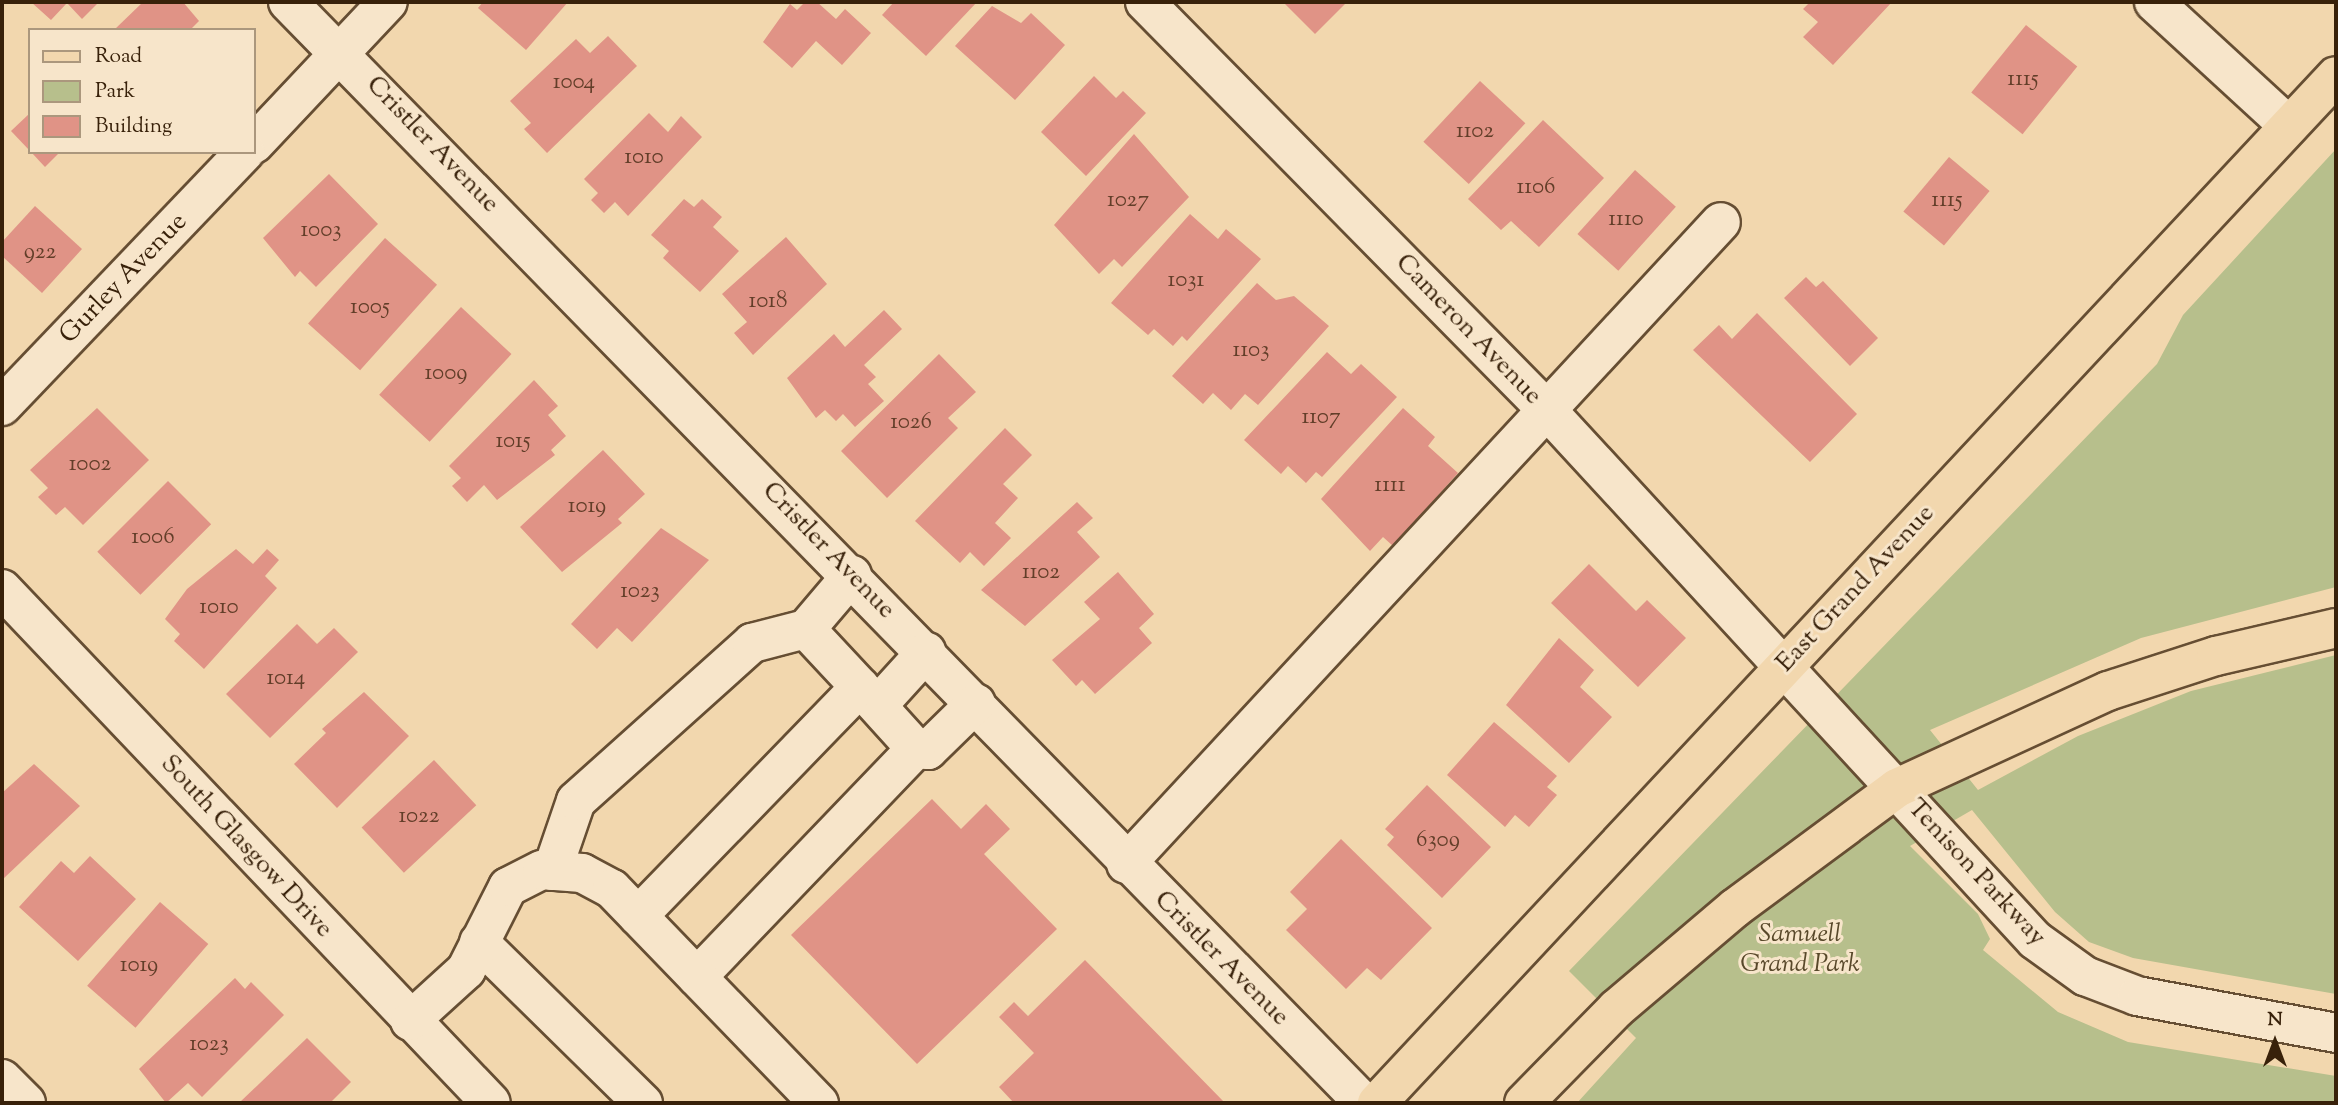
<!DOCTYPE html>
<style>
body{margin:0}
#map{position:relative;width:2338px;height:1105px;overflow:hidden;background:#f2d7ae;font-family:"Sorts Mill Goudy",serif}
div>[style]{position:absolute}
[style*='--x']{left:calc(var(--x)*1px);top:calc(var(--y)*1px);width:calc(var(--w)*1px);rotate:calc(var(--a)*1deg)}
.green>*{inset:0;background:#b7bf8c}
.building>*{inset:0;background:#e09386;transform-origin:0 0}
.roads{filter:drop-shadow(2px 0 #664e33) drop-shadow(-2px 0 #664e33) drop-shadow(0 2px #664e33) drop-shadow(0 -2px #664e33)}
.minor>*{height:38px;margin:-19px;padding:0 19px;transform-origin:19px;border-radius:19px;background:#f7e5ca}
.major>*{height:38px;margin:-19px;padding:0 19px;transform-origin:19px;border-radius:19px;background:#f2d7ae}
span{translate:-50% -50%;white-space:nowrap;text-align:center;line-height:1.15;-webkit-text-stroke:6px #f7e5ca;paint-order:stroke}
.number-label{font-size:23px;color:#623e29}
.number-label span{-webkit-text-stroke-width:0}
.street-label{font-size:26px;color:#38210a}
.park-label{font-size:26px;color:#58482a;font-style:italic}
.frame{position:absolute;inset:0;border:4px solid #38210a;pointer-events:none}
.legend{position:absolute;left:28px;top:28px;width:228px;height:126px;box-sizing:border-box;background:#f7e5ca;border:2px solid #ab977d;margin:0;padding:9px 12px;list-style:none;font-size:21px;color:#38210a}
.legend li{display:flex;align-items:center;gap:14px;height:35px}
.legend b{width:35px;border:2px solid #ab977d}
.north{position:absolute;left:2240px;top:1007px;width:70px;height:70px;-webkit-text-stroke:5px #f7e5ca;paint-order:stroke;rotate:0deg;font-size:19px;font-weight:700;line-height:28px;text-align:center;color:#38210a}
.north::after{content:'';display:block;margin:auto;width:24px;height:32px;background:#38210a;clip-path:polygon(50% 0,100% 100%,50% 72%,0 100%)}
</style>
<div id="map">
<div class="green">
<i style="clip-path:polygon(2336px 149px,2336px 587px,2141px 638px,1930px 730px,1978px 790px,2078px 736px,2191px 691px,2336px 655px,2336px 994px,2133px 958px,2089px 942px,2055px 912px,1972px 810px,1910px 846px,1978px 914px,1990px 939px,1983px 950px,2058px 1012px,2128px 1042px,2336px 1076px,2336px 1103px,1577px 1103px,1636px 1038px,1569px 971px,2157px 364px,2183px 315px)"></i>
</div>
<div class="building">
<i style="clip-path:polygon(31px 2px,99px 2px,82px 19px,67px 3px,51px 20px)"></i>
<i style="clip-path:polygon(143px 2px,183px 2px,199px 21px,190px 30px,114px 30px)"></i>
<i style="clip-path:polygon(483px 2px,568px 2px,526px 50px,478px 8px)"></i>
<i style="clip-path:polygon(805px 2px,817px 2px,836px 19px,845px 9px,871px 33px,842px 65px,816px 41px,792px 68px,763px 42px,790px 4px,797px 10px)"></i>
<i style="clip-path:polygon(894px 2px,977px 2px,926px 56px,882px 15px)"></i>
<i style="clip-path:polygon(1283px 2px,1347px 2px,1315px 34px)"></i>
<i style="clip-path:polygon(1810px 2px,1892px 2px,1833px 65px,1803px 37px,1818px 22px,1803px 9px)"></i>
<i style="clip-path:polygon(992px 6px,1021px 23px,1031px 13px,1065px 45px,1015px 100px,955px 46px)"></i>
<i style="left:2026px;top:25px;width:66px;height:87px;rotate:39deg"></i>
<i style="clip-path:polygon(608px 36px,637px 66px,547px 153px,524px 129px,531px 123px,510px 101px,576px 39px,590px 53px)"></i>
<i style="clip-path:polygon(1094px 76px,1116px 98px,1123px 91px,1146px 113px,1086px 176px,1041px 132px)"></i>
<i style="left:1480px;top:81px;width:62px;height:83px;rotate:43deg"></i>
<i style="clip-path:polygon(30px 113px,30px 151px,11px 131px)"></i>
<i style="clip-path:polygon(649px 113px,668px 132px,681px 116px,702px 137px,628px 216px,615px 202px,604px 213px,591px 200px,598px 193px,584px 179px)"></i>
<i style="clip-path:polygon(1543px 120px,1604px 178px,1539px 247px,1511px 221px,1501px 230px,1468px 199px)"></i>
<i style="clip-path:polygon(1134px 134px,1189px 197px,1122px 267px,1114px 259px,1099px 274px,1054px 225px)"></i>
<i style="clip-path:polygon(31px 152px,60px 152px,45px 167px)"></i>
<i style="left:1949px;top:157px;width:53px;height:71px;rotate:40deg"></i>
<i style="left:1635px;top:170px;width:55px;height:86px;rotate:42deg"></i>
<i style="clip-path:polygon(329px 174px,378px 224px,316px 287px,300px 271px,295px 277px,263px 238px)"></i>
<i style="clip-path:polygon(684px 199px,694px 207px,702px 199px,722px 217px,713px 227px,739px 251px,700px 292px,663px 258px,669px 251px,651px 235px)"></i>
<i style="clip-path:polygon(35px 206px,82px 249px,42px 293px,2px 256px,2px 242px)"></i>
<i style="clip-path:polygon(1190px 214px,1218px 239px,1226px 229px,1261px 259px,1187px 341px,1182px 336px,1173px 346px,1154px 329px,1148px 335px,1111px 303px)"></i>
<i style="clip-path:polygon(786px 237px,827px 284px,753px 355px,734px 333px,747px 322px,722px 294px)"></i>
<i style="left:385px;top:238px;width:70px;height:115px;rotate:42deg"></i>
<i style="clip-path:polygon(1806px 277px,1816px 287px,1823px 281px,1878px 338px,1850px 366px,1784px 298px)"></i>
<i style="clip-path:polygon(1257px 283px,1276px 300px,1294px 296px,1329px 326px,1258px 405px,1245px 394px,1231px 410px,1213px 393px,1203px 404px,1172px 376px)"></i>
<i style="left:461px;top:307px;width:69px;height:120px;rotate:43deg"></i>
<i style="clip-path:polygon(884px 310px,902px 329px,864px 365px,876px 377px,868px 384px,884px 401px,855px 427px,843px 414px,836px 421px,825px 410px,816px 418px,787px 378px,834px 334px,845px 347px)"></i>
<i style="clip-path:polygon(1757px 313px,1857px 414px,1810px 462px,1693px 350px,1719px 325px,1732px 339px)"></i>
<i style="clip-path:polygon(1327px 352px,1351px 374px,1361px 364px,1397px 397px,1322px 477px,1316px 472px,1306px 483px,1288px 466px,1281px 474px,1244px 440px)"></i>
<i style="clip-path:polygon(939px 354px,976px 392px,948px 418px,958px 428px,887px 498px,841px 451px)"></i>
<i style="clip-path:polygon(534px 380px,558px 406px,548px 415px,566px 436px,551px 450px,555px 455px,497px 500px,484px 485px,467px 502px,452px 486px,461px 478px,449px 466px)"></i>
<i style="clip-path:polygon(97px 408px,149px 460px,83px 525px,65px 507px,56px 515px,38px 497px,48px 488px,30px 470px)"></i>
<i style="clip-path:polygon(1403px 408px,1435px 437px,1428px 446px,1458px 473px,1393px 546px,1383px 537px,1370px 551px,1321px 499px)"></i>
<i style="clip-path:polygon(1005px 428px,1032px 455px,1003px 484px,1018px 498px,995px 523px,1011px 538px,984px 566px,970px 552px,960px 563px,915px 521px)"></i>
<i style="clip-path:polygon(603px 450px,645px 494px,618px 519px,622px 523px,562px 572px,520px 527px)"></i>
<i style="left:168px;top:481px;width:61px;height:100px;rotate:45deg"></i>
<i style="clip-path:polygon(1077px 502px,1093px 518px,1077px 532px,1100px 557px,1025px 626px,981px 590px)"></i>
<i style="clip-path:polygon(661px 528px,709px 560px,632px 642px,617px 628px,597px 649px,571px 624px)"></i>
<i style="clip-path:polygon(236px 549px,253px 564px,267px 549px,279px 560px,265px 576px,277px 588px,204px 669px,174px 641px,180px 634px,165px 619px,187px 589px)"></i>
<i style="clip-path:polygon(1589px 564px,1636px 611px,1647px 600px,1686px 638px,1638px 687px,1551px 603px)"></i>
<i style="clip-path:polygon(1118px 572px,1154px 614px,1139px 628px,1152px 643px,1095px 694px,1082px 680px,1076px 686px,1052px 660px,1100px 619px,1084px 602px)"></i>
<i style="clip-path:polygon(297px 624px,317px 644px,334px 628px,358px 652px,270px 738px,226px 694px)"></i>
<i style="clip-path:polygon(1559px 638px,1594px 670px,1580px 687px,1612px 717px,1569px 763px,1506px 705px)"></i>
<i style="clip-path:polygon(364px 692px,409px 736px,337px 808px,294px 764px,326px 733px,322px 729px)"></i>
<i style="clip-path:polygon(1494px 722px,1557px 776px,1547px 787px,1557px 795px,1529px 827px,1515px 815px,1505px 827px,1447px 775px)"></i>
<i style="left:434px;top:760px;width:62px;height:99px;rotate:47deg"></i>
<i style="clip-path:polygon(34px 764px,80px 806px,2px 880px,2px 793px)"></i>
<i style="clip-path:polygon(1427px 785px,1491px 847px,1442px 898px,1387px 845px,1394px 837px,1385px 829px)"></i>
<i style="clip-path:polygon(932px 799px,961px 829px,986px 804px,1010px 829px,984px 854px,1057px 929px,917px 1064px,791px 935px)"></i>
<i style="clip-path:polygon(1341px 839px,1432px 928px,1381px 980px,1367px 968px,1346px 989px,1286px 930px,1307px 909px,1290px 892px)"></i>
<i style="clip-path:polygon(90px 856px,136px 899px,78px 961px,19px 907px,61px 861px,74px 873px)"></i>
<i style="left:160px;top:902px;width:64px;height:111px;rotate:41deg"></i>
<i style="clip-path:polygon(1085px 960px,1225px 1103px,1014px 1103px,999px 1087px,1034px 1053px,999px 1017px,1014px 1002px,1028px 1016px)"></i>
<i style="clip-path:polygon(235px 978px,245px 989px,251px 982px,284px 1015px,202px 1097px,188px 1083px,166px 1103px,139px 1069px)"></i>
<i style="clip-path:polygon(307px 1038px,351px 1082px,330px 1103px,239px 1103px)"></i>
</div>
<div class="roads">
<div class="minor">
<i style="--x:288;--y:2;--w:1539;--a:45.66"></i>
<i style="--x:1145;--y:2;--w:570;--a:45.43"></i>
<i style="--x:1545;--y:408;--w:723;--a:47.35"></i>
<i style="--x:2035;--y:940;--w:62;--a:35.8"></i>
<i style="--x:2085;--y:976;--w:56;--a:21"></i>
<i style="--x:2137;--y:996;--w:202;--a:10.5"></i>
<i style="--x:2154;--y:2;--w:183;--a:42.6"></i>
<i style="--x:254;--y:144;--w:195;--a:-46.7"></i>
<i style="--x:2;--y:406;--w:352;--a:-46.3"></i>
<i style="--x:2;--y:589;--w:709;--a:46.43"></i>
<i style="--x:860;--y:687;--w:84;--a:47.9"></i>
<i style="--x:916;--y:749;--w:12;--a:5"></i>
<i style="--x:928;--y:750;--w:67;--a:-44.4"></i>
<i style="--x:878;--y:705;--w:72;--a:-47.8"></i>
<i style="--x:1126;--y:864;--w:875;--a:-47.18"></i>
<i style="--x:552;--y:871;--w:74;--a:-71.1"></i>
<i style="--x:576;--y:801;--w:237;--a:-41.9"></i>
<i style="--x:752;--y:643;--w:56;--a:-14.5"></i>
<i style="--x:806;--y:629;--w:71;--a:-49.6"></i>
<i style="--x:638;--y:916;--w:319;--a:-45.9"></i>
<i style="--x:860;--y:687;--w:79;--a:-133"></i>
<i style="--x:479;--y:942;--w:230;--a:44.5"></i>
<i style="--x:697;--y:977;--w:316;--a:-46.2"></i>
<i style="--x:410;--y:1021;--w:76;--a:-42.3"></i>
<i style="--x:466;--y:970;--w:93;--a:-63.2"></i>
<i style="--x:508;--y:887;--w:38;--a:-27"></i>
<i style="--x:542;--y:870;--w:40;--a:4.3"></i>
<i style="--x:582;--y:873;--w:34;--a:28"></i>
<i style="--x:612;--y:889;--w:298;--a:46"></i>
<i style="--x:2;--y:1079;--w:34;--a:45"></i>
</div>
<div class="major">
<i style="--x:1377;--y:1103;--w:1405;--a:-46.96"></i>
<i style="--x:1524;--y:1103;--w:132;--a:-45.6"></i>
<i style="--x:1616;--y:1009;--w:156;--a:-40.3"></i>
<i style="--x:1735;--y:908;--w:202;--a:-36.5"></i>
<i style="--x:1897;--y:788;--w:232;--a:-24.7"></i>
<i style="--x:2108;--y:691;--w:114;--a:-18"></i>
<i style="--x:2216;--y:656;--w:123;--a:-13.1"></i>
</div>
</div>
<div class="number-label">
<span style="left:2023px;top:80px">1115</span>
<span style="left:574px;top:83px">1004</span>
<span style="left:1475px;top:132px">1102</span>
<span style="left:644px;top:158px">1010</span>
<span style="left:1536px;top:188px">1106</span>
<span style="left:1128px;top:201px">1027</span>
<span style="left:1947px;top:201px">1115</span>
<span style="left:1626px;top:220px">1110</span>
<span style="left:321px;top:231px">1003</span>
<span style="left:40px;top:253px">922</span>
<span style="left:1186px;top:281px">1031</span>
<span style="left:768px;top:302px">1018</span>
<span style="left:370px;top:308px">1005</span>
<span style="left:1251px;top:351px">1103</span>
<span style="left:446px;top:374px">1009</span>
<span style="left:1321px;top:418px">1107</span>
<span style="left:911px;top:423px">1026</span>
<span style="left:513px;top:442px">1015</span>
<span style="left:90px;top:465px">1002</span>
<span style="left:1390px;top:486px">1111</span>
<span style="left:587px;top:507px">1019</span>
<span style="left:153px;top:538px">1006</span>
<span style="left:1041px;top:573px">1102</span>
<span style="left:640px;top:592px">1023</span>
<span style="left:219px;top:608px">1010</span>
<span style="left:286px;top:679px">1014</span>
<span style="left:419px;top:817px">1022</span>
<span style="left:1438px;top:841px">6309</span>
<span style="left:139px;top:966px">1019</span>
<span style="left:209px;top:1045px">1023</span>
</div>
<div class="street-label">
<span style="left:432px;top:145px;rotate:46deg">Cristler Avenue</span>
<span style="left:124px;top:279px;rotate:-46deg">Gurley Avenue</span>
<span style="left:1468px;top:330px;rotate:46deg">Cameron Avenue</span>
<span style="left:828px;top:551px;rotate:46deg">Cristler Avenue</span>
<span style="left:1856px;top:589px;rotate:-47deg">East Grand Avenue</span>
<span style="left:246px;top:847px;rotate:47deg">South Glasgow Drive</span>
<span style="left:1976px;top:873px;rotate:47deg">Tenison Parkway</span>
<span style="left:1221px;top:959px;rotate:45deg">Cristler Avenue</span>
</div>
<div class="park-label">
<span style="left:1800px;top:950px">Samuell<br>Grand Park</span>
</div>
<div class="frame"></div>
<ul class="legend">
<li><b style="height:9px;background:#f2d7ae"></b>Road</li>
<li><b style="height:19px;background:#b7bf8c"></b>Park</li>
<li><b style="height:19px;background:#e09386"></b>Building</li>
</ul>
<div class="north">N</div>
</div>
